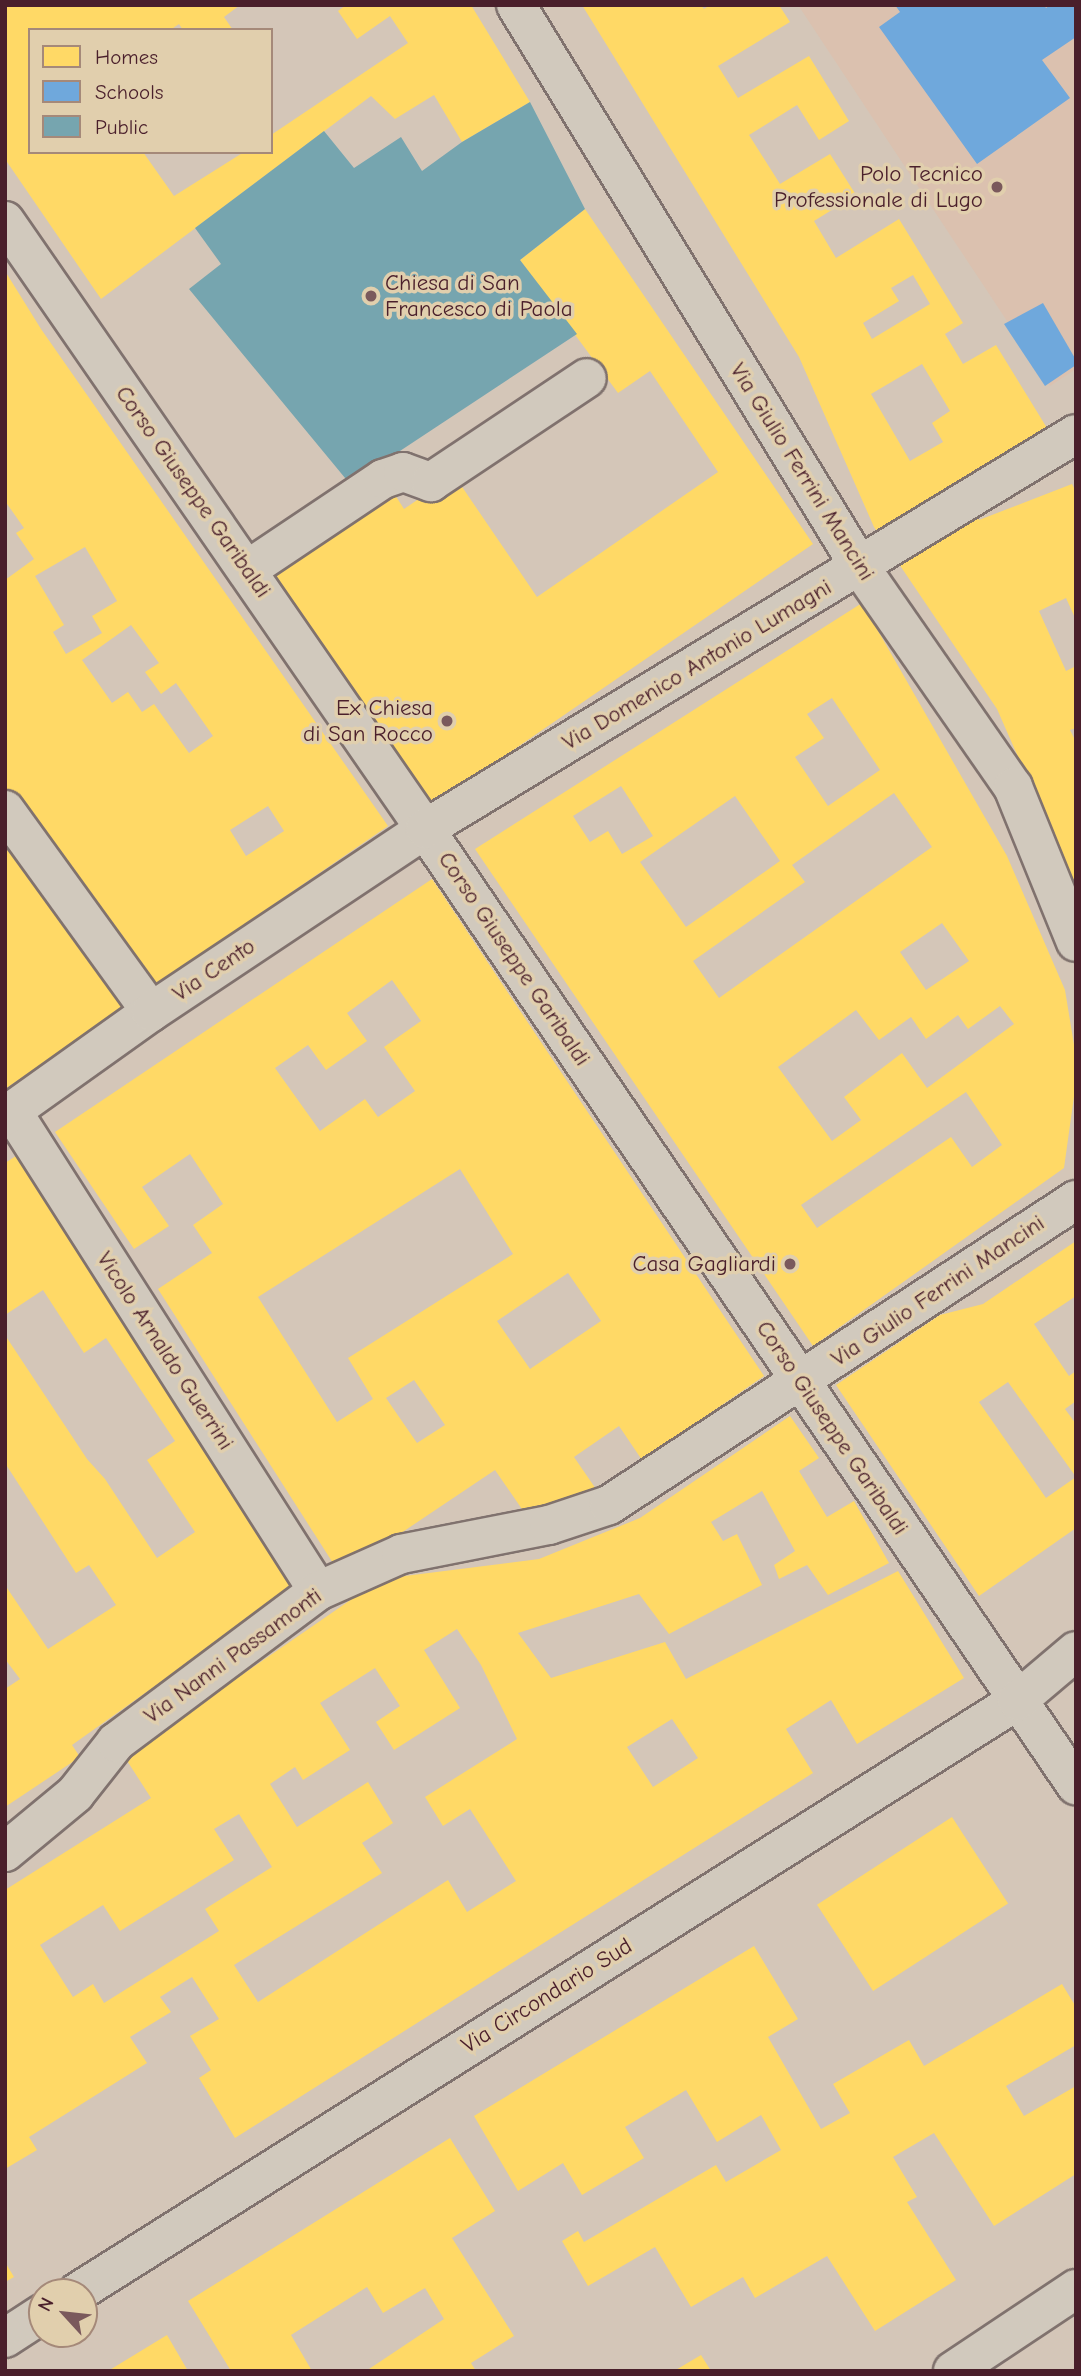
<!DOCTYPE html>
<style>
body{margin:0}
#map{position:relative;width:1081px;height:2376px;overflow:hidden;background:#d4c6b8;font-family:"Comic Neue",sans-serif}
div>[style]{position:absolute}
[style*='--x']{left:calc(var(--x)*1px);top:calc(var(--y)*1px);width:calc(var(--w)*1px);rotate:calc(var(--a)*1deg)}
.built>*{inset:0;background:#dbc1af}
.homes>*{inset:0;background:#ffd966;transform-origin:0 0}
.schools>*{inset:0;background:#6fa8dc}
.public>*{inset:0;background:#76a5af}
.roads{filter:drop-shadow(2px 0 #80726e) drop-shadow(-2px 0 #80726e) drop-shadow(0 2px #80726e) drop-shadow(0 -2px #80726e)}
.minor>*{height:38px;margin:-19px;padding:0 19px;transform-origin:19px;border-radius:19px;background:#d1c9bd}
.dots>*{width:19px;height:19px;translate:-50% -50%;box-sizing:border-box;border:4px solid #e1cfad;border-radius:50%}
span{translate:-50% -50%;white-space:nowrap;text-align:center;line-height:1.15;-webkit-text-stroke:7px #e1cfad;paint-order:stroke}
.poi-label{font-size:23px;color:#4a1f2b}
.right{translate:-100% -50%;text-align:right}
.left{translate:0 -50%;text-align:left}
.street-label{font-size:23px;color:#4a1f2b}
.frame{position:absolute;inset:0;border:7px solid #4a1f2b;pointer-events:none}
.legend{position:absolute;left:28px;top:28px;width:245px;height:126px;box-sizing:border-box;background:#e1cfad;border:2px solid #a58979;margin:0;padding:9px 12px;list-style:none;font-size:21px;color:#4a1f2b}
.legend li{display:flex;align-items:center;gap:14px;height:35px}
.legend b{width:35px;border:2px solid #a58979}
.north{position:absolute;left:28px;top:2278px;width:70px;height:70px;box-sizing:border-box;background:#e1cfad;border:2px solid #a58979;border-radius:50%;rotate:297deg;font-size:19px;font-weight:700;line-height:28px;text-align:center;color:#4a1f2b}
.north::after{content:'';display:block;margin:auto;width:24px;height:32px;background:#7a595c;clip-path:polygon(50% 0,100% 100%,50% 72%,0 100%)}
</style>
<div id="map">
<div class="built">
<i style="clip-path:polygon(798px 5px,1076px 5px,1076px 369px,1050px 386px)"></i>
</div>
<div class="homes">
<i style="clip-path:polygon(5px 5px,240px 5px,224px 17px,233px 30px,183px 30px,179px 24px,170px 30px,30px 30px,30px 152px,143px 152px,174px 196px,244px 152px,271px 152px,271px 135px,408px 43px,390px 16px,357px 39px,338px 11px,346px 5px,471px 5px,530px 102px,462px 142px,434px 95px,395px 119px,371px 96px,101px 299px,5px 159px)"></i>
<i style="clip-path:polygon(evenodd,582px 5px,701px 5px,704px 9px,710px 5px,779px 5px,790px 22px,718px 66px,738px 98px,809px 56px,849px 121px,819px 140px,797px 105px,749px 135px,780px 184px,830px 154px,856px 195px,814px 221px,836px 258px,899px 219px,963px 323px,945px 334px,963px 364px,996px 345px,1047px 428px,956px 483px,979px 520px,1072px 484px,1076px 492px,1076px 620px,1066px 598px,1039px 611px,1066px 671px,1076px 666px,1076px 728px,1070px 730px,1076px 742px,1076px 889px,997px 709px,874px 527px,799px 357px,582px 5px,913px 275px,930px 304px,872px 339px,863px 323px,899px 301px,891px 288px,913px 275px,582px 5px,922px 364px,950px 411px,932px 423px,943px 442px,910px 461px,871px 394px,922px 364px)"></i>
<i style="clip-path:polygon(585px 209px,813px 544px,430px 807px,267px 567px,388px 484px,404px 509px,454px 475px,537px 597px,718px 472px,650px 371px,618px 393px,520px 260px)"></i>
<i style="clip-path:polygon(evenodd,5px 271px,41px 329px,388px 826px,150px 989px,5px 786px,5px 580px,34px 559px,16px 533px,24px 528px,5px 501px,5px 271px,85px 547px,117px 601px,92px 616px,102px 633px,66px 654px,53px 632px,64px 625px,35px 576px,85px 547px,5px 271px,131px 625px,159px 663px,145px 672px,161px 694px,176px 683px,213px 736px,189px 753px,154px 704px,142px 712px,128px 692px,112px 703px,82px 660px,131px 625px,5px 271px,268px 806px,284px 831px,246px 856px,230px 830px,268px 806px)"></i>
<i style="clip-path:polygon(evenodd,862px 603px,1007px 856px,1065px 990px,1076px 1057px,1076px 1082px,1064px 1168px,813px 1346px,475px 849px,862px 603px,832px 698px,880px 770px,828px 806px,795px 757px,824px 738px,807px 714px,832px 698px,862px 603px,621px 786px,653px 836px,622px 854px,608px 831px,590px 842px,573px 816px,621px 786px,862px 603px,894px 793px,932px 847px,719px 998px,693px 961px,805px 882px,792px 865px,894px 793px,862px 603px,735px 796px,780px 861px,686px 927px,640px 862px,735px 796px,862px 603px,942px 923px,969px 961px,926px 990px,900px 952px,942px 923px,862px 603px,1000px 1006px,1014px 1024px,927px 1088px,902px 1053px,844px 1097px,861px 1120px,832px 1141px,778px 1067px,856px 1010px,879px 1040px,911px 1017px,926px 1039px,958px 1015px,968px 1029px,1000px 1006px,862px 603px,966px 1092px,1002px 1145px,972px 1167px,951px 1137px,817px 1228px,801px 1205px,966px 1092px)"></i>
<i style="clip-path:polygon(5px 847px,128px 1006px,5px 1089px)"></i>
<i style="clip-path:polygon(evenodd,432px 879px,764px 1376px,642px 1460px,619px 1426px,574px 1457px,598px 1492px,526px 1515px,495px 1470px,340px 1574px,158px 1289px,212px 1253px,193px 1225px,223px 1204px,190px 1154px,142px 1187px,169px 1226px,134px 1249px,55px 1132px,432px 879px,392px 980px,421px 1021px,384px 1047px,415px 1091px,378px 1117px,365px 1099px,320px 1131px,275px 1068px,308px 1045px,326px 1070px,367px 1041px,347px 1013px,392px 980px,432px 879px,460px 1169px,513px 1254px,348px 1358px,373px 1399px,337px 1422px,258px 1297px,460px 1169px,432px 879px,568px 1273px,601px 1321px,530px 1369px,497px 1321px,568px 1273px,432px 879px,414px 1380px,445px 1425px,417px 1443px,386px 1398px,414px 1380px)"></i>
<i style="clip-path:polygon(19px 1154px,300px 1583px,72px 1745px,80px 1757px,5px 1807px,5px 1689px,20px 1679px,5px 1659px,5px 1585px,48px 1649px,116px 1605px,89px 1565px,76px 1573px,5px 1463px,5px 1335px,87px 1459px,105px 1479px,157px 1558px,195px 1532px,147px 1460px,175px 1441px,106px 1338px,84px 1353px,43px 1290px,5px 1315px,5px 1163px)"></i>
<i style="clip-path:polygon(evenodd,1076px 1241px,1076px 1296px,1034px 1324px,1069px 1376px,1076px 1371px,1076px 1401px,1065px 1409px,1076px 1424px,1076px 1528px,979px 1596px,836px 1385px,940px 1315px,983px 1304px,1076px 1241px,1008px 1382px,1076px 1477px,1046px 1498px,979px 1402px,1008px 1382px)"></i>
<i style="clip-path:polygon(evenodd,790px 1416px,819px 1458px,799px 1471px,827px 1517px,854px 1501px,889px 1563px,828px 1595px,807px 1565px,779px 1579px,774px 1565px,795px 1551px,762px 1491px,711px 1522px,723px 1541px,737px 1534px,762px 1585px,669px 1634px,639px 1594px,518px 1633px,551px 1678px,665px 1642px,686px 1679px,898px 1571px,964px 1678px,857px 1744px,831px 1700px,786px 1729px,813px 1773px,235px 2138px,199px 2078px,211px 2070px,190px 2036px,219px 2019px,192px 1977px,160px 1997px,171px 2012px,130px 2037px,147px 2063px,29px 2137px,37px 2150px,5px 2169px,5px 1890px,151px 1798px,124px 1756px,381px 1579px,539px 1559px,640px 1518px,790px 1416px,457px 1629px,481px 1665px,517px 1739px,425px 1797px,443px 1826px,470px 1809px,516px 1881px,467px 1912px,448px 1880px,258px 2002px,234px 1965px,382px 1873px,362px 1843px,393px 1823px,368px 1782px,297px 1827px,270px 1784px,295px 1767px,303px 1780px,350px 1750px,320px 1703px,375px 1668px,400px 1706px,376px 1722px,394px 1750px,460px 1708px,424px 1650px,457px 1629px,790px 1416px,672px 1719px,698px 1758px,653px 1787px,627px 1747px,672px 1719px,790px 1416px,239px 1814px,272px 1867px,205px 1909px,219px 1931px,104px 2003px,93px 1984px,73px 1997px,40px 1945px,103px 1905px,120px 1931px,234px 1860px,214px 1829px,239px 1814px)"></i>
<i style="left:952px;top:1817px;width:103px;height:161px;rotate:57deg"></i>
<i style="clip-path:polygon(754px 1946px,798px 2019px,768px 2037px,821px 2129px,850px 2113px,833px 2084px,909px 2040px,924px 2066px,1062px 1984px,1076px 2007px,1076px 2045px,1006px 2086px,1024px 2116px,1076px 2086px,1076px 2174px,994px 2226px,934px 2133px,893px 2157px,917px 2197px,907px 2202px,956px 2280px,875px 2331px,827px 2256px,755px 2298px,743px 2277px,691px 2307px,655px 2247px,588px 2286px,562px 2241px,578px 2231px,584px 2242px,716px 2165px,726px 2182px,781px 2150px,761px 2115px,717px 2142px,686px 2090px,625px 2127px,644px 2158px,582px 2195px,563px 2163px,518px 2191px,474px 2116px)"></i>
<i style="clip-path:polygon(450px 2138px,495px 2211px,452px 2238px,514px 2336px,471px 2363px,476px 2371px,366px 2371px,444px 2319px,425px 2288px,383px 2313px,367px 2287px,291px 2335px,312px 2371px,231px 2371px,188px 2301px)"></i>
<i style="clip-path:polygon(5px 2262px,14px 2277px,5px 2282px)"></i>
<i style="clip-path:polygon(167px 2335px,188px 2371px,108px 2371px)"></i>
<i style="clip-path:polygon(701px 2355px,711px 2371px,674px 2371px)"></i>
</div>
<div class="schools">
<i style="clip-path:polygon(895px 5px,1044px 5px,1046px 8px,1050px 5px,1076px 5px,1076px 37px,1042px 60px,1070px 98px,977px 164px,879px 27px,900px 12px)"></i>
<i style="clip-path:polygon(1043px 303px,1076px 360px,1076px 365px,1045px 386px,1004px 324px)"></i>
</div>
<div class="public">
<i style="clip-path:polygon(530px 102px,585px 209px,520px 260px,577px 334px,350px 484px,189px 289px,221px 264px,195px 228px,324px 131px,354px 168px,401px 137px,422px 171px,462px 142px)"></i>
</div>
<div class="roads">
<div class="minor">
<i style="--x:516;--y:5;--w:659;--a:58.53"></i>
<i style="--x:860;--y:567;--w:268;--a:55.2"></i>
<i style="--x:1013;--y:787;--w:167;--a:67.9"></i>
<i style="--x:5;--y:221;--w:739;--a:55.36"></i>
<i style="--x:425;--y:829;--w:1157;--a:55.75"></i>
<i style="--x:247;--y:570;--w:164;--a:-33.8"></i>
<i style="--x:383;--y:479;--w:21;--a:-19"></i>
<i style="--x:403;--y:472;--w:30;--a:20"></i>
<i style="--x:431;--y:482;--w:187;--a:-33.7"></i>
<i style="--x:5;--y:810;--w:249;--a:54.1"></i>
<i style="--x:12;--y:1111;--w:569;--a:57.48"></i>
<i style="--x:5;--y:1116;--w:179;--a:-35.5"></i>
<i style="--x:151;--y:1012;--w:329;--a:-33.7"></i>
<i style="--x:425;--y:829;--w:761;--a:-31.25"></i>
<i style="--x:5;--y:1852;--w:91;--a:-39.6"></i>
<i style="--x:75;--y:1794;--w:66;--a:-51.7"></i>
<i style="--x:116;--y:1742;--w:252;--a:-36.8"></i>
<i style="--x:318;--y:1591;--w:91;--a:-24"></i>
<i style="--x:401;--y:1554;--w:151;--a:-11.1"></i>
<i style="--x:549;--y:1525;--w:63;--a:-18.4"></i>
<i style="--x:609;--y:1505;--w:558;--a:-33.15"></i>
<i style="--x:78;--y:2292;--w:1110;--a:-32.19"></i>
<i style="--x:1017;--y:1701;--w:77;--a:-40.3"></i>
<i style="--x:5;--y:2338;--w:44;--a:-33"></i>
<i style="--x:953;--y:2371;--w:148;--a:-33.7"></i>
</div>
</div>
<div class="dots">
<i style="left:997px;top:187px;background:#7a595c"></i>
<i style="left:371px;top:296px;background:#7a595c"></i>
<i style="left:447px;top:721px;background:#7a595c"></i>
<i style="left:790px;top:1264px;background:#7a595c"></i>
</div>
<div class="poi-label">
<span class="right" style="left:983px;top:187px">Polo Tecnico<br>Professionale di Lugo</span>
<span class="left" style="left:385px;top:296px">Chiesa di San<br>Francesco di Paola</span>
<span class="right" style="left:433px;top:721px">Ex Chiesa<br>di San Rocco</span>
<span class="right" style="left:776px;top:1264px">Casa Gagliardi</span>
</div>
<div class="street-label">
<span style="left:802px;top:472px;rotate:58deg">Via Giulio Ferrini Mancini</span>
<span style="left:193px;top:492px;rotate:55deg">Corso Giuseppe Garibaldi</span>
<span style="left:697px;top:665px;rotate:-31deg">Via Domenico Antonio Lumagni</span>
<span style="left:514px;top:959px;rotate:56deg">Corso Giuseppe Garibaldi</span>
<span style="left:214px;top:970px;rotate:-34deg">Via Cento</span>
<span style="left:938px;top:1291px;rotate:-34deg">Via Giulio Ferrini Mancini</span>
<span style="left:165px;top:1351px;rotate:57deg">Vicolo Arnaldo Guerrini</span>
<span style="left:832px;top:1428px;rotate:56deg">Corso Giuseppe Garibaldi</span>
<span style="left:233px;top:1656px;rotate:-36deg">Via Nanni Passamonti</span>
<span style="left:547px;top:1996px;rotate:-32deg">Via Circondario Sud</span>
</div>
<div class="frame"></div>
<ul class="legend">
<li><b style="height:19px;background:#ffd966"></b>Homes</li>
<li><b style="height:19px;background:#6fa8dc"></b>Schools</li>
<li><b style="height:19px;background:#76a5af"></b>Public</li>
</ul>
<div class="north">N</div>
</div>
